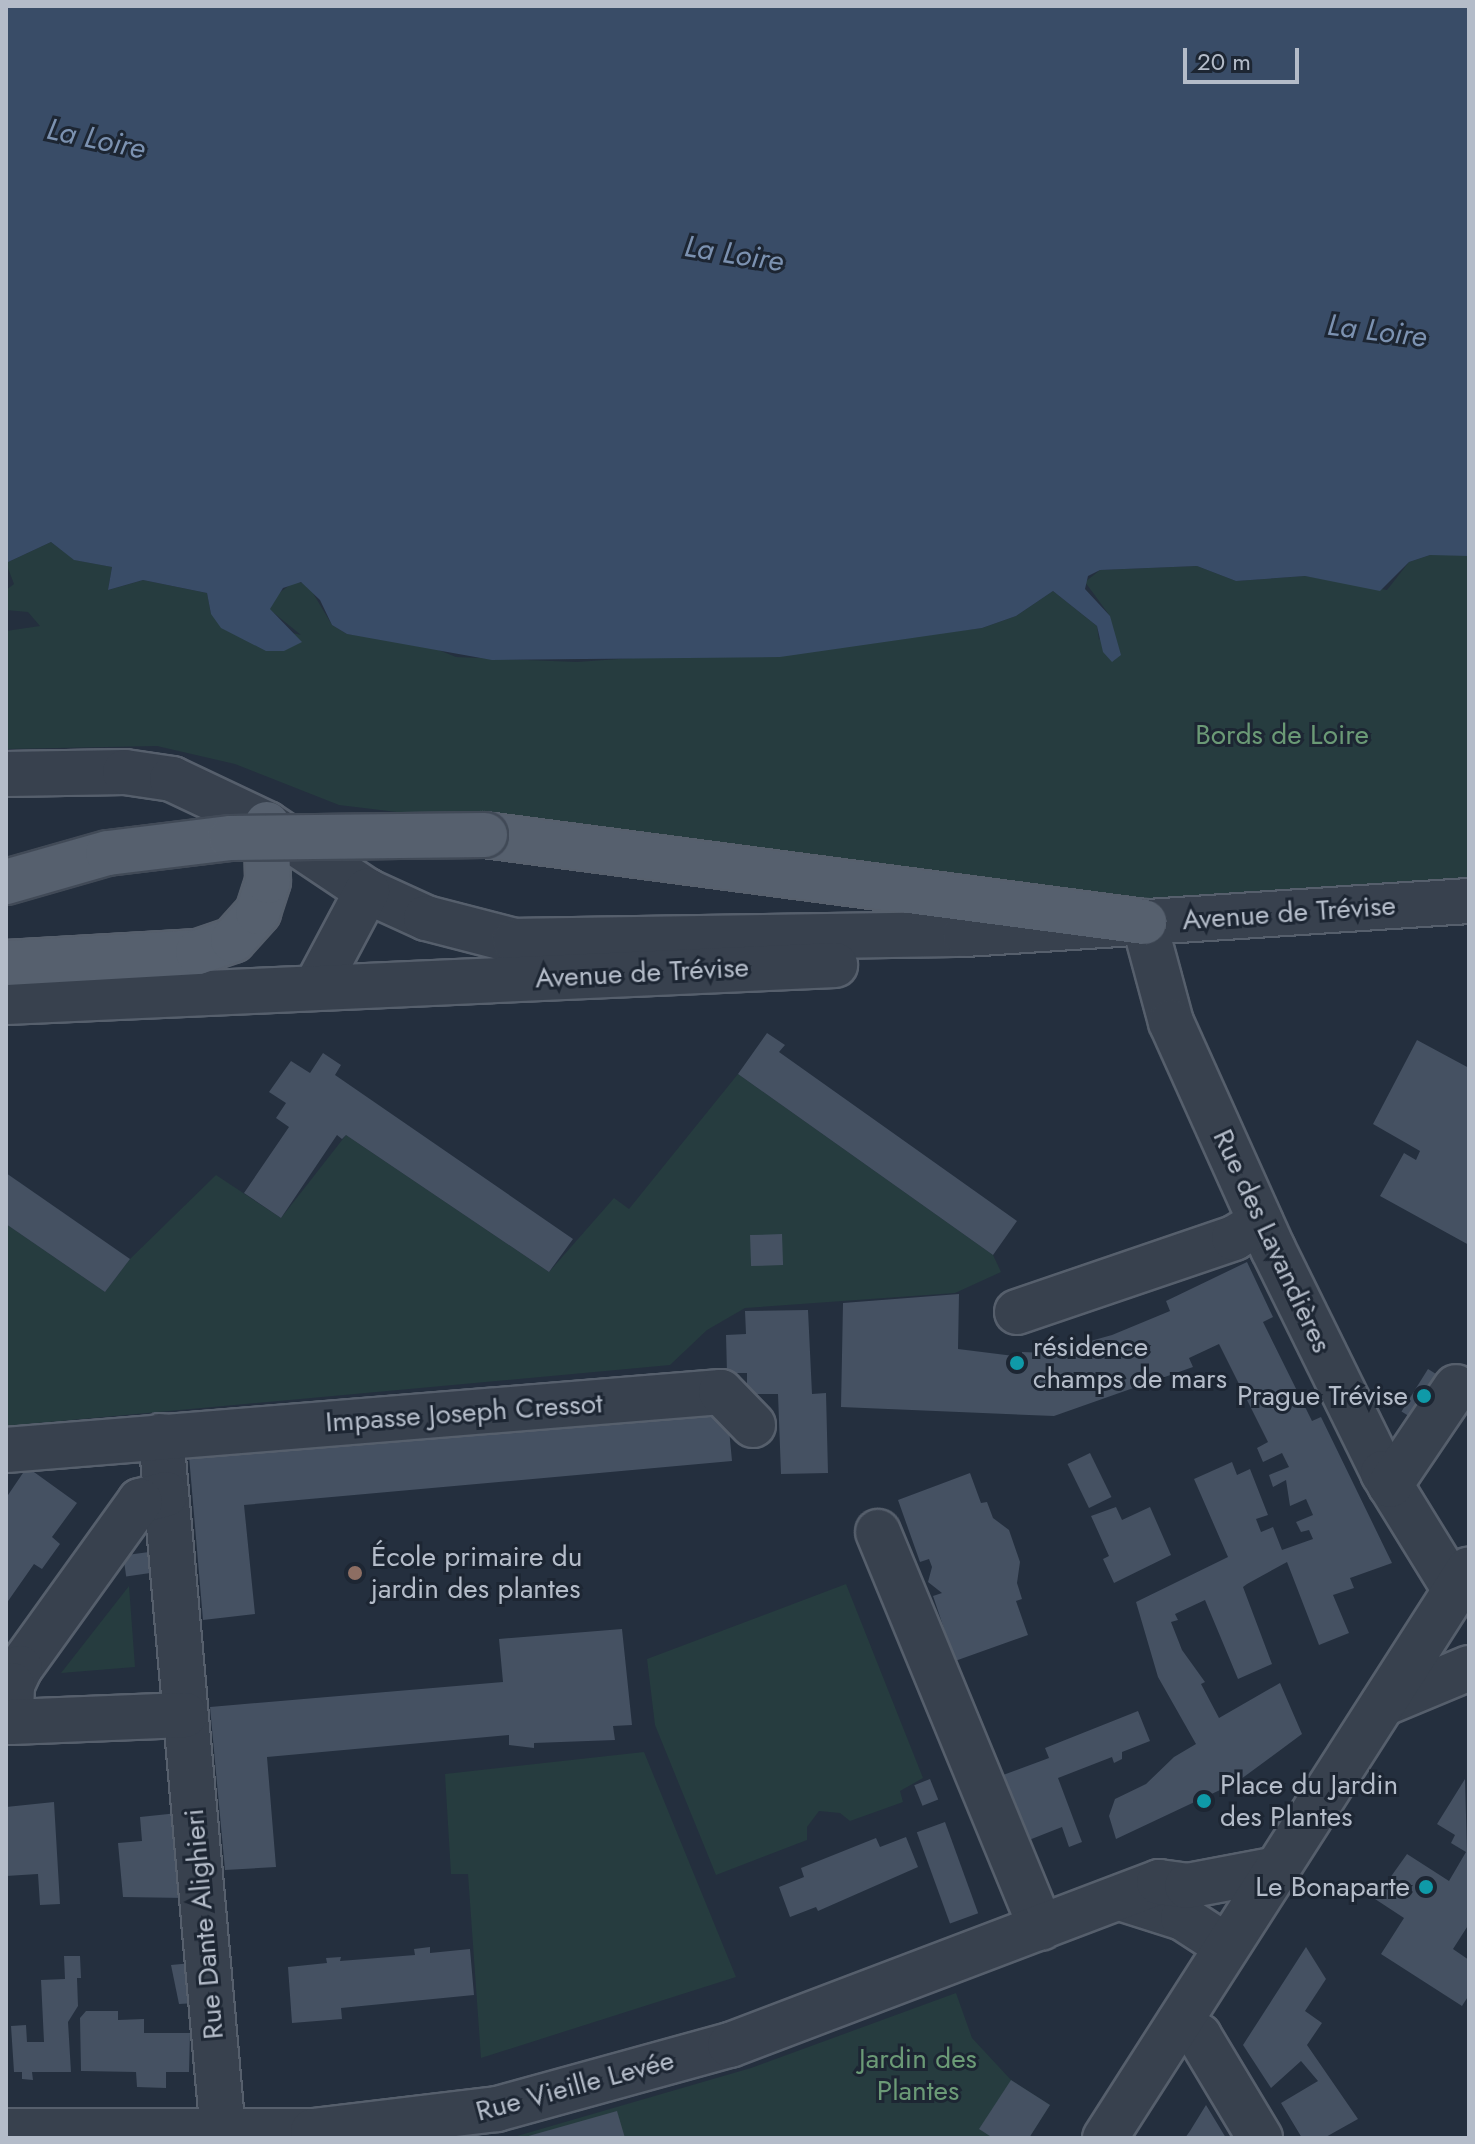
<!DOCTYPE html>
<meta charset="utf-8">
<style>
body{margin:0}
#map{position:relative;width:1475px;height:2144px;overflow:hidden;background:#242f3e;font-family:Jost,sans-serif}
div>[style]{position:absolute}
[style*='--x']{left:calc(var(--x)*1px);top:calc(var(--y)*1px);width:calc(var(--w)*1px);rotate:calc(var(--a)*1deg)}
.green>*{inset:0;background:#263c3f}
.water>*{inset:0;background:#394c67}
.building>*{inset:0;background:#455162;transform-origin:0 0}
.roads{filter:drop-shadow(2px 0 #565f6c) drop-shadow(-2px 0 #565f6c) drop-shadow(0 2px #565f6c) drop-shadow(0 -2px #565f6c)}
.minor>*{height:44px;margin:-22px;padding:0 22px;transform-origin:22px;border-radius:22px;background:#38414e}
.major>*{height:44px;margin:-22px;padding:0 22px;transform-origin:22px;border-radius:22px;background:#56606e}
.bridges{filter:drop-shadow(2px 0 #414a57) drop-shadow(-2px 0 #414a57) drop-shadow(0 2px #414a57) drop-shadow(0 -2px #414a57)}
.major-bridge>*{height:44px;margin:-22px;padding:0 22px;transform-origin:22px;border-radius:22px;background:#56606e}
.dots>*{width:22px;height:22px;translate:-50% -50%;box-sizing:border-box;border:4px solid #1d2633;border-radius:50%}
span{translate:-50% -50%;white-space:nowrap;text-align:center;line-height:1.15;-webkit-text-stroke:6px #1d2633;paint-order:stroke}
.park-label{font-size:28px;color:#6b9a76}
.street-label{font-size:28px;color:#b4bcc9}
.poi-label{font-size:28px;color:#b4bcc9}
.left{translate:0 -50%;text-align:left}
.right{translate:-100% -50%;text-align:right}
.water-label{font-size:30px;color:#7c92b1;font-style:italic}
.frame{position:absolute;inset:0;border:8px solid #b4bcc9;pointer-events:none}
.scale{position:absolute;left:1183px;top:48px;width:116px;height:36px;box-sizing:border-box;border:4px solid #b4bcc9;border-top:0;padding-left:10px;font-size:24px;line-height:28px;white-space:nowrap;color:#b4bcc9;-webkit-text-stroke:6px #1d2633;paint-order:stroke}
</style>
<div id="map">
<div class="green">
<i style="clip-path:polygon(51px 542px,75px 560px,112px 567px,108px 590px,143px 580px,207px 593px,211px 614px,301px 635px,269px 609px,275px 596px,294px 582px,307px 583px,332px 625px,347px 634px,426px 645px,456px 657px,577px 662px,688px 654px,741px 657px,982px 628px,1016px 616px,1053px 591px,1097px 626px,1099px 640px,1110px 616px,1085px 582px,1100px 570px,1197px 566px,1236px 581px,1305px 576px,1387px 590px,1409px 562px,1430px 555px,1467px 555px,1469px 881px,1144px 903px,339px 805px,235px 764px,157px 746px,6px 749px,6px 631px,40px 626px,28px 612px,6px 610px,6px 590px,14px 584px,6px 563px)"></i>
<i style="clip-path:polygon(738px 1074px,993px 1255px,1001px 1272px,955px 1293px,745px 1308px,707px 1330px,670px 1365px,6px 1426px,6px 1224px,105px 1292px,130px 1259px,216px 1175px,281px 1218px,346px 1135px,549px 1272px,614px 1198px,629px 1209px)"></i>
<i style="clip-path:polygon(846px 1584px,923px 1778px,900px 1791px,903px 1802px,850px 1821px,840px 1813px,819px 1811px,807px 1827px,807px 1840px,716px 1875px,655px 1725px,647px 1659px)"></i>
<i style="clip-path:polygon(129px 1586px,135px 1667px,61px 1673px)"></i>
<i style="clip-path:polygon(644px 1752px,736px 1977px,481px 2058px,468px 1874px,451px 1874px,445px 1774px)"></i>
<i style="clip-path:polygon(956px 1993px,972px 2038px,1011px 2080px,1050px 2105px,1029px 2138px,510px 2138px,751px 2068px)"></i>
</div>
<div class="water">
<i style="clip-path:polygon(6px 6px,1469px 6px,1469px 556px,1430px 555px,1409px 562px,1380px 591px,1305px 576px,1236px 581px,1197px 566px,1100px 570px,1088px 576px,1085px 589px,1110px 616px,1121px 655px,1112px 662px,1103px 652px,1097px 626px,1053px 591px,1016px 616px,982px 628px,780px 657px,492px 660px,347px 634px,332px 625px,320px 600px,301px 582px,283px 588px,270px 609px,302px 642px,284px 651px,266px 651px,221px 628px,211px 614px,207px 593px,143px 580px,108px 590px,112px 567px,74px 560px,51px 542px,6px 563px)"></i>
</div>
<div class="building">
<i style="clip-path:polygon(767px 1033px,785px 1045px,779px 1052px,1017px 1221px,993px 1255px,738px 1074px)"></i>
<i style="clip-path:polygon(1417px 1040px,1469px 1068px,1469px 1245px,1380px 1196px,1404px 1153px,1416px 1160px,1420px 1151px,1373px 1124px)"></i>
<i style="clip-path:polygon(323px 1053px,341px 1065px,335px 1075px,573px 1239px,549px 1272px,346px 1135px,342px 1139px,337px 1135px,281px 1218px,244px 1193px,289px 1127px,276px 1118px,286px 1103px,269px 1092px,291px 1061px,310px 1073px)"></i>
<i style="clip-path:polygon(6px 1173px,130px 1259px,105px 1292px,6px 1224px)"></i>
<i style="left:782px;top:1234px;width:31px;height:32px;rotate:88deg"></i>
<i style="clip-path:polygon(1247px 1262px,1273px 1317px,1263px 1322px,1312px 1421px,1321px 1417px,1392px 1563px,1350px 1578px,1354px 1588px,1333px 1595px,1349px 1633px,1319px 1645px,1287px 1562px,1247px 1584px,1243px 1587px,1272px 1664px,1238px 1679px,1205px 1600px,1175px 1614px,1178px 1620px,1171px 1622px,1182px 1650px,1205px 1682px,1201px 1684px,1219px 1718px,1280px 1683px,1302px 1734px,1237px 1782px,1116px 1839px,1109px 1816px,1115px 1799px,1146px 1784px,1174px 1757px,1196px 1744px,1158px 1677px,1136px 1602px,1228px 1557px,1194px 1479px,1232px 1462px,1237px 1475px,1250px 1469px,1268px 1515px,1256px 1519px,1261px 1532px,1273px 1527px,1282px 1550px,1313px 1539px,1309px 1530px,1301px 1532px,1296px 1522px,1313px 1515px,1306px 1499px,1290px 1506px,1286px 1480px,1273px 1487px,1269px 1475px,1289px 1467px,1282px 1453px,1263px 1462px,1257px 1448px,1268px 1442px,1219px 1344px,1189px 1358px,1193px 1367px,1054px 1416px,841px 1407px,843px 1303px,959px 1294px,958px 1349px,1022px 1357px,1022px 1352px,1047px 1353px,1112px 1335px,1170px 1311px,1166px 1301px)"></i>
<i style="clip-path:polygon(808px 1310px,812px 1394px,826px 1393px,828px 1473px,781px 1474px,778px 1394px,747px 1394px,747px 1373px,727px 1373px,726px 1335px,746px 1334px,745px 1311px)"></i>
<i style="left:1428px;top:1369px;width:25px;height:50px;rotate:32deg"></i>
<i style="clip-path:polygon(727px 1408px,732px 1461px,244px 1505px,255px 1614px,203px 1620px,189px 1456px)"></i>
<i style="left:1090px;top:1453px;width:49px;height:25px;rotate:64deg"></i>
<i style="clip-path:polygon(27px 1467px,77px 1503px,52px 1537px,60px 1544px,42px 1569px,34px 1564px,6px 1604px,6px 1498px)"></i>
<i style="clip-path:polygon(970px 1473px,981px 1503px,987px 1502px,993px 1518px,1009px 1530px,1020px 1562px,1017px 1583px,1022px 1599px,1016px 1601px,1028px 1635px,955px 1661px,933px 1596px,942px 1593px,928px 1582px,932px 1567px,929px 1559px,920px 1562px,898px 1500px)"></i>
<i style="clip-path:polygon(1116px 1507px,1122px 1520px,1150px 1507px,1171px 1555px,1114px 1583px,1103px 1559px,1109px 1556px,1091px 1516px)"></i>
<i style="left:149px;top:1552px;width:21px;height:26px;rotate:82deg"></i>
<i style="clip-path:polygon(622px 1629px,632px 1725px,613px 1726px,615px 1740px,534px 1743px,534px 1748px,509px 1745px,509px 1735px,267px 1757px,276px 1867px,225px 1870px,210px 1707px,503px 1682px,499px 1639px)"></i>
<i style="clip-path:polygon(1138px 1711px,1150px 1741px,1122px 1752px,1122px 1759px,1114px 1763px,1112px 1757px,1058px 1778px,1082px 1842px,1069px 1847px,1062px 1827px,1029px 1840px,1018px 1837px,995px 1778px,1049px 1758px,1045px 1748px)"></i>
<i style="left:930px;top:1779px;width:22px;height:17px;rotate:68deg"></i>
<i style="clip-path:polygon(1465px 1779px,1469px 1924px,1453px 1949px,1469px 1960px,1469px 1995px,1462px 2006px,1381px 1954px,1404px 1918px,1375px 1899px,1407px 1854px,1449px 1881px,1466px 1852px,1451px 1843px,1455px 1835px,1437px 1824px)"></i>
<i style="clip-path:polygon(54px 1802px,60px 1904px,40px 1905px,38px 1874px,6px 1876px,6px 1807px)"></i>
<i style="clip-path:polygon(178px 1813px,186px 1898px,123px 1897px,118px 1843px,142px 1841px,140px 1817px)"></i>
<i style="left:945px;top:1822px;width:97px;height:30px;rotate:70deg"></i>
<i style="clip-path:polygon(906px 1837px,918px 1867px,818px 1911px,816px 1907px,790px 1917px,779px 1887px,804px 1877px,801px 1868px,876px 1838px,880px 1847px)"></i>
<i style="clip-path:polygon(430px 1947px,430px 1953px,470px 1949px,474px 1995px,341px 2008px,342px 2019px,292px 2023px,288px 1967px,327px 1963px,326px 1958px,341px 1957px,340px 1961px,415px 1955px,414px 1949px)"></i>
<i style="clip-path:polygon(1306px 1947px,1326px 1979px,1305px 2011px,1322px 2023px,1307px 2045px,1358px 2119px,1324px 2138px,1302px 2138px,1281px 2103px,1318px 2081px,1301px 2061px,1271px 2088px,1243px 2045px)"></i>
<i style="clip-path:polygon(64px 1956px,80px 1956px,81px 1978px,77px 1978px,78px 2006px,68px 2022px,71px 2072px,32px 2072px,33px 2080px,22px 2079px,22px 2072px,14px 2072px,11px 2026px,26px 2025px,27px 2042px,44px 2042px,41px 1980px,65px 1979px)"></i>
<i style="clip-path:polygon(192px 1963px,196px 2003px,179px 2004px,171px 1965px)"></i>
<i style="clip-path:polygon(86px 2011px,118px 2011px,118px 2020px,144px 2019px,144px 2033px,190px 2033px,189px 2072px,166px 2072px,166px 2088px,137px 2087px,136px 2072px,81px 2071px,80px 2018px)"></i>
<i style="clip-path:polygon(1011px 2080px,1050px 2105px,1029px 2138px,993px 2138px,979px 2129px)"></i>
<i style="clip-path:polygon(1206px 2105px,1226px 2138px,1185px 2138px,1190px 2131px)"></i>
<i style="clip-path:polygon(617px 2111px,625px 2138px,525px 2138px,525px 2137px)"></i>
</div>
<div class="roads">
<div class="minor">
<i style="--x:6;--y:774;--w:119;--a:-1"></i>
<i style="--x:125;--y:772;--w:48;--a:8.5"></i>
<i style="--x:172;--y:779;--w:105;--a:25.3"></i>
<i style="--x:267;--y:824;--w:120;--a:33.8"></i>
<i style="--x:367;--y:891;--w:65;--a:24.6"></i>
<i style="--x:426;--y:918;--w:92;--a:14.5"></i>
<i style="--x:515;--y:941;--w:450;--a:-0.9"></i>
<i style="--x:965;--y:934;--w:505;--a:-3.75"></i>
<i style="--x:1144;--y:922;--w:104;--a:74.9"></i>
<i style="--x:1171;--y:1022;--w:249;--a:65.8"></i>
<i style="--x:1273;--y:1249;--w:250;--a:63.8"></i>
<i style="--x:1383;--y:1473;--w:137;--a:58.4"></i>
<i style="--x:316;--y:987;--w:109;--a:-62"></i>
<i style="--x:6;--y:1002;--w:830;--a:-2.56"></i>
<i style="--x:1017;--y:1312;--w:229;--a:-18.8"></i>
<i style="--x:1234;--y:1238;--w:31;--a:-31"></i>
<i style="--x:161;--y:1436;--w:700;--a:84.92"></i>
<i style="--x:6;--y:1450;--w:717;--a:-4.64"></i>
<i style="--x:721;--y:1392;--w:46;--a:45.9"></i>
<i style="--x:1390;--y:1485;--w:118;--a:-56"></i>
<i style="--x:166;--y:1494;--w:27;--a:165"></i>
<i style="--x:140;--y:1501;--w:206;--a:125.7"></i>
<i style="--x:20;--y:1668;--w:19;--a:115"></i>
<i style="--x:12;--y:1685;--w:37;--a:92"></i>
<i style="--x:11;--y:1722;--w:174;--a:-2.3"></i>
<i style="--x:878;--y:1532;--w:428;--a:67.6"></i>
<i style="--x:1383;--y:1704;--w:93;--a:-22.7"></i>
<i style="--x:1120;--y:1898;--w:66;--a:17.6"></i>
<i style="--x:1183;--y:1918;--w:51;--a:33.1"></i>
<i style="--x:1179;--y:2023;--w:24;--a:33"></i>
<i style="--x:1199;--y:2036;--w:119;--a:59.1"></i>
<i style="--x:6;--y:2131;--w:307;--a:0"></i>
<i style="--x:313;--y:2131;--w:185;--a:-6.8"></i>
<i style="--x:497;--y:2109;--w:242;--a:-15.4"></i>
<i style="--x:730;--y:2045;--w:459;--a:-20.8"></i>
<i style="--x:1159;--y:1882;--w:28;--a:8"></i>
<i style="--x:1187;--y:1886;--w:86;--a:-10.7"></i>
<i style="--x:1105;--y:2138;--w:675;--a:-57.39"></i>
</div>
<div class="major">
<i style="--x:485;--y:835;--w:665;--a:7.52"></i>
<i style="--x:6;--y:963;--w:192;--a:-3.3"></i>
<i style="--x:198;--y:952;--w:37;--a:-19"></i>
<i style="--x:233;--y:940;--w:38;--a:-48"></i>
<i style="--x:258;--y:912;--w:33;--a:-72"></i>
<i style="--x:268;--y:881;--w:57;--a:-91"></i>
</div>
</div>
<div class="bridges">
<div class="major-bridge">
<i style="--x:6;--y:882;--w:106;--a:-15.9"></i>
<i style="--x:108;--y:853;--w:124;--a:-7"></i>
<i style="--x:231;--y:838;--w:254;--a:-0.7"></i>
</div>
</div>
<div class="dots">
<i style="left:1017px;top:1363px;background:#0f9aa8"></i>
<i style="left:1424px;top:1396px;background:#0f9aa8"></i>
<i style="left:355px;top:1573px;background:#8d6e63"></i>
<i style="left:1204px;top:1801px;background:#0f9aa8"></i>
<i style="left:1426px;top:1887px;background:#0f9aa8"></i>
</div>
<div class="park-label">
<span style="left:1282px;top:735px">Bords de Loire</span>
<span style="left:918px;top:2075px">Jardin des<br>Plantes</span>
</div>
<div class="street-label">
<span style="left:1289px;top:913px;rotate:-4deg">Avenue de Trévise</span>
<span style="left:642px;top:973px;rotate:-3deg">Avenue de Trévise</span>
<span style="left:1272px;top:1241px;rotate:65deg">Rue des Lavandières</span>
<span style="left:464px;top:1413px;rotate:-4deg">Impasse Joseph Cressot</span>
<span style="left:204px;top:1924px;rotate:-95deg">Rue Dante Alighieri</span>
<span style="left:575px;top:2086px;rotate:-15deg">Rue Vieille Levée</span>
</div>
<div class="poi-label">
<span class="left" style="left:1033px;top:1363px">résidence<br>champs de mars</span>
<span class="right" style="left:1408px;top:1396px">Prague Trévise</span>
<span class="left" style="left:371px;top:1573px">École primaire du<br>jardin des plantes</span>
<span class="left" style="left:1220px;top:1801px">Place du Jardin<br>des Plantes</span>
<span class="right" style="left:1410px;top:1887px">Le Bonaparte</span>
</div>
<div class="water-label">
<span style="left:96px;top:139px;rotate:12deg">La Loire</span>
<span style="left:734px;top:254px;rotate:9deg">La Loire</span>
<span style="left:1377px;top:331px;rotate:7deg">La Loire</span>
</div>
<div class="frame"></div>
<div class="scale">20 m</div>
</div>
